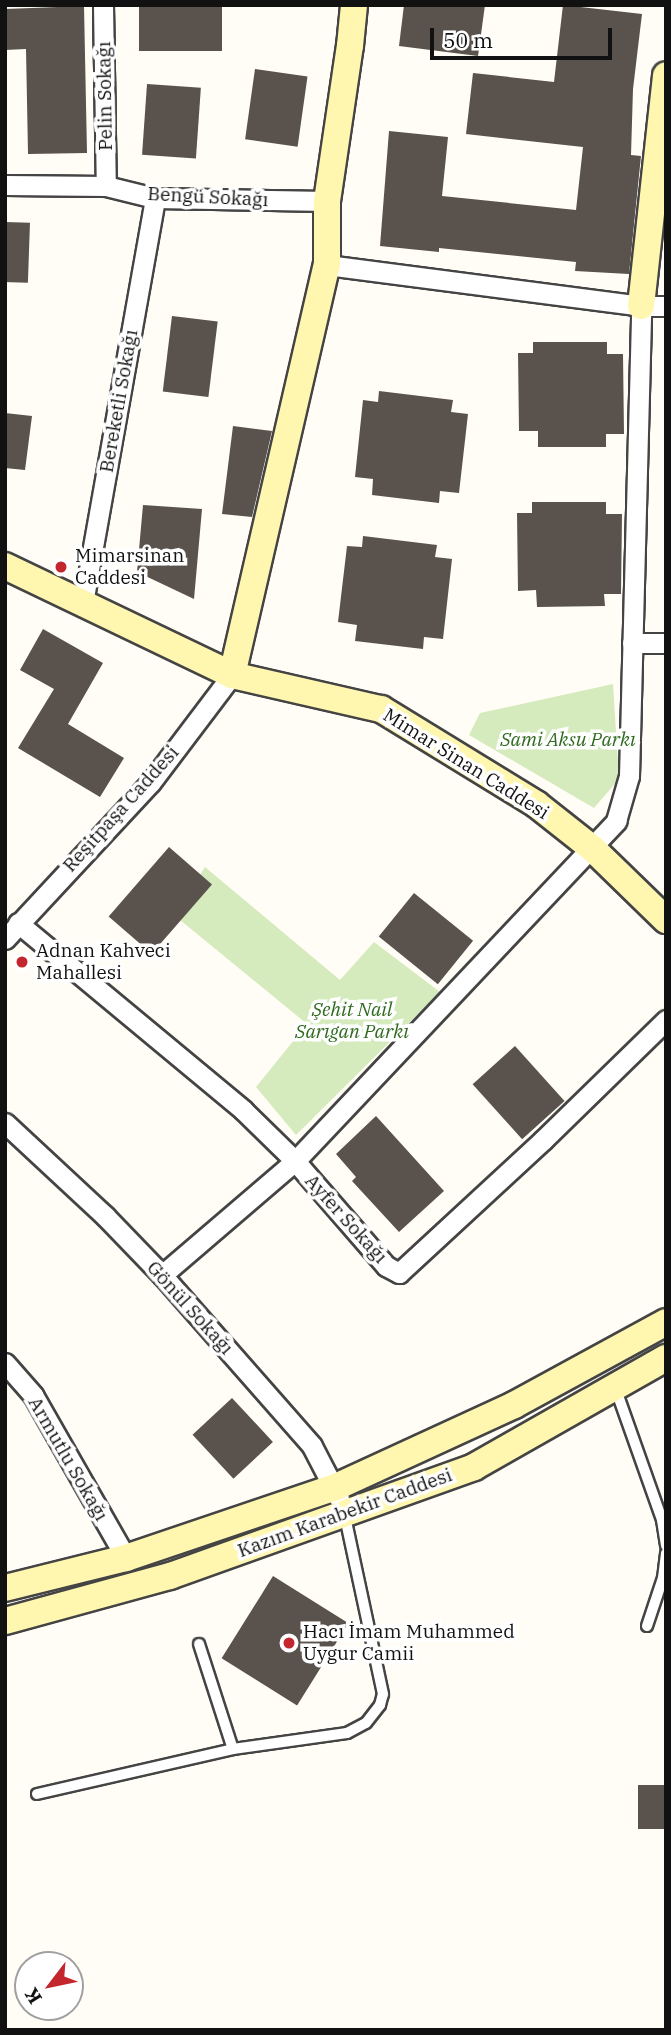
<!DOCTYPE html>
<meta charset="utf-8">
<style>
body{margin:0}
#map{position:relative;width:671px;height:2035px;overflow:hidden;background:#fffdf5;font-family:"IBM Plex Serif",serif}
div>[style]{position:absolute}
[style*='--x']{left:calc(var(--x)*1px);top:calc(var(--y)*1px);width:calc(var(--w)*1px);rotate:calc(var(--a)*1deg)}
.green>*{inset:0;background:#d5ebbd}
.building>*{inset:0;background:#5a524d;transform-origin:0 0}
.roads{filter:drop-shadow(2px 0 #444) drop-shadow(-2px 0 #444) drop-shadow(0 2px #444) drop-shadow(0 -2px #444)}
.lane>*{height:10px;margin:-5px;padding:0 5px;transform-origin:5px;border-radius:5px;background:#fff}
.street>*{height:19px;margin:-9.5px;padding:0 9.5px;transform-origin:9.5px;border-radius:9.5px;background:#fff}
.secondary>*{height:26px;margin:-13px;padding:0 13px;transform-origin:13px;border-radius:13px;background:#fff6b0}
.dots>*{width:19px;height:19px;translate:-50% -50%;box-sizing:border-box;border:4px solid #fff;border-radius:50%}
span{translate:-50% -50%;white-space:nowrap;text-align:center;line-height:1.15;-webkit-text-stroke:7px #fff;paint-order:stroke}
.street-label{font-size:19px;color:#111}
.poi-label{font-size:19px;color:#111}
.left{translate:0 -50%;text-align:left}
.park-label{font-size:19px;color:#2f6b1f;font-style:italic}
.frame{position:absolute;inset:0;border:7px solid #111;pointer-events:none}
.north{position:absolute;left:14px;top:1951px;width:70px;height:70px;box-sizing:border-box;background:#fff;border:2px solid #a0a0a0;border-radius:50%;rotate:238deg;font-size:19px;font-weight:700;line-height:28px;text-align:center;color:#111}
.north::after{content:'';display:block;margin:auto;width:24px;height:32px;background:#c4262e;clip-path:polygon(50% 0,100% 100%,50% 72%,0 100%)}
.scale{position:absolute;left:430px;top:28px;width:182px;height:32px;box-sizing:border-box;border:4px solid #111;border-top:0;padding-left:9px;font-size:21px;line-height:24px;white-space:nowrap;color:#111;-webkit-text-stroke:5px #fff;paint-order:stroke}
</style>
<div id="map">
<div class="green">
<i style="clip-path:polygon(613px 684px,619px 779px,594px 808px,469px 735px,480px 713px)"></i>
<i style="clip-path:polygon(205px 867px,340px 980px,374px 942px,440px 992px,296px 1135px,256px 1087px,307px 1024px,174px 915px)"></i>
</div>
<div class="building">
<i style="left:139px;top:5px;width:83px;height:46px"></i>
<i style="clip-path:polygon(404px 5px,485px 5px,478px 56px,399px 46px)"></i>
<i style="clip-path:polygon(563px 5px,642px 14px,633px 89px,631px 155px,641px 156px,629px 274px,575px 271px,576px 262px,439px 248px,439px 252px,380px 246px,389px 131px,448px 137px,442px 196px,576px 210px,583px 147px,466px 134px,473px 73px,554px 82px)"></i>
<i style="clip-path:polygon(84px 6px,87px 153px,28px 154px,26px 49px,5px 50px,5px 9px)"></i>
<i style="left:255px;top:69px;width:53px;height:71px;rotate:8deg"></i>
<i style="left:147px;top:84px;width:54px;height:71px;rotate:4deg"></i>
<i style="left:5px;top:222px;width:25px;height:60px;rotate:2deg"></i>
<i style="left:172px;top:316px;width:46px;height:76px;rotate:7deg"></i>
<i style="clip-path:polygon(533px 342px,607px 342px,607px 354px,623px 354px,624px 434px,606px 434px,606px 447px,538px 447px,538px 431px,519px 431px,518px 353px,533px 353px)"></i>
<i style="clip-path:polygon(379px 391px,453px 400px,451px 412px,468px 414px,459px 493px,440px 491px,439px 503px,372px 495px,373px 479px,355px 477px,363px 400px,378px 402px)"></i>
<i style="clip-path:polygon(5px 413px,32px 416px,25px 470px,5px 468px)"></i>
<i style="clip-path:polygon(233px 426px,272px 431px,252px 517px,222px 514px)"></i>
<i style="clip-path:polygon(532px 502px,606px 502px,606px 514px,622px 514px,621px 594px,604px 594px,605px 606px,537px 607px,536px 590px,518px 591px,517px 513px,532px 513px)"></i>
<i style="clip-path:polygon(143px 505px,202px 509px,194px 599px,137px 572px)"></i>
<i style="clip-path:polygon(363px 536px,437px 545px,435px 557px,452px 559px,443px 639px,424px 637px,423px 649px,355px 641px,357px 625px,338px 622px,347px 546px,362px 547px)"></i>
<i style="clip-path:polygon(43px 629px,103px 663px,68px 724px,124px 758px,100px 797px,18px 748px,54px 689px,20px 670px)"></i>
<i style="left:169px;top:847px;width:57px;height:92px;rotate:41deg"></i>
<i style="left:414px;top:893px;width:76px;height:56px;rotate:39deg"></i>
<i style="left:515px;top:1046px;width:74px;height:57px;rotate:48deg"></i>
<i style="clip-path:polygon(376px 1116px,444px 1191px,399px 1232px,352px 1181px,356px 1177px,336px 1154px)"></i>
<i style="left:232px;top:1398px;width:60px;height:54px;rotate:47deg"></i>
<i style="left:273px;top:1576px;width:89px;height:97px;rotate:32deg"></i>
<i style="left:666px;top:1785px;width:44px;height:28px;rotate:90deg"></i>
</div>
<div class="roads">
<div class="lane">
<i style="--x:615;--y:1387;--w:141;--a:70.5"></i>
<i style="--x:662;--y:1520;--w:26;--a:81"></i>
<i style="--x:647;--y:1626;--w:51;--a:-71.6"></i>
<i style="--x:663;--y:1578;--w:25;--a:-83"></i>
<i style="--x:199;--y:1644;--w:110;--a:72.1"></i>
<i style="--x:37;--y:1794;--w:201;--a:-12.9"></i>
<i style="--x:233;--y:1749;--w:115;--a:-8"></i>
<i style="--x:347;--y:1733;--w:21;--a:-28"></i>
<i style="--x:366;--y:1723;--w:23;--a:-52"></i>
<i style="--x:380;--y:1705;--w:11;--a:-75"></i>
<i style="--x:383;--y:1694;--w:182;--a:-102.1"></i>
</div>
<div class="street">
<i style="--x:103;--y:5;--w:181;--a:89.1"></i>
<i style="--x:5;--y:185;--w:101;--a:0.6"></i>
<i style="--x:106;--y:186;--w:50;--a:13.8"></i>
<i style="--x:155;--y:198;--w:172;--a:1"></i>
<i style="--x:327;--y:265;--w:317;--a:7.4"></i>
<i style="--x:641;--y:306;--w:25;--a:0"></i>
<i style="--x:83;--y:603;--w:411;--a:-79.9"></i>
<i style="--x:632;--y:643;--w:34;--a:0"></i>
<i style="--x:18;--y:923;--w:293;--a:39.7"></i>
<i style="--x:243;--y:1110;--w:73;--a:44.4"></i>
<i style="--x:295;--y:1161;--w:139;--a:49.1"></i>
<i style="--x:386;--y:1266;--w:15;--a:28"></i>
<i style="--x:399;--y:1273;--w:196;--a:-42.7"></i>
<i style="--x:543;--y:1140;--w:172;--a:-44.3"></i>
<i style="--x:5;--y:939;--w:214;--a:-47.1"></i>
<i style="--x:151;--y:782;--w:134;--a:-52.9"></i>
<i style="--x:5;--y:1123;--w:137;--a:42.9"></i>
<i style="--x:105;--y:1216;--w:82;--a:46"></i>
<i style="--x:162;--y:1275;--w:227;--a:48.7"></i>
<i style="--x:312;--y:1446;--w:59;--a:62.6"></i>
<i style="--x:162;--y:1275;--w:175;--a:-40.6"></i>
<i style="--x:295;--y:1161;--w:468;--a:-46.6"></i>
<i style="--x:616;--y:821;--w:47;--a:-73.9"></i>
<i style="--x:629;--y:776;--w:470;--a:-88.5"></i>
<i style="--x:5;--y:1363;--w:43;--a:48.8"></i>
<i style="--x:33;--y:1395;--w:188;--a:60.3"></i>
</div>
<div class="secondary">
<i style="--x:641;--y:306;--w:232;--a:-83.8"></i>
<i style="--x:5;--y:566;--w:252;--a:25.6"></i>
<i style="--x:232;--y:675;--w:153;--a:12.9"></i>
<i style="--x:381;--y:709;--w:182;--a:31.5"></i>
<i style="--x:536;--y:804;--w:73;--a:38.3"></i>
<i style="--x:593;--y:849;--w:102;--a:44.2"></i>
<i style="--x:232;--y:675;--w:421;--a:-77"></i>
<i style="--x:327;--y:265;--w:64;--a:-90"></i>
<i style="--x:327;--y:201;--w:157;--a:-81.6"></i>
<i style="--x:350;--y:46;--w:41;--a:-84.4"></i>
<i style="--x:5;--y:1588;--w:125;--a:-13.9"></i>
<i style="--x:126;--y:1558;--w:222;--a:-18.7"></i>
<i style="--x:336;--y:1487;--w:196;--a:-24.7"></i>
<i style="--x:514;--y:1405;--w:173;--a:-28.6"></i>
<i style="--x:5;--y:1621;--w:171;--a:-15.3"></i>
<i style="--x:170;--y:1576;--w:323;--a:-19.7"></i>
<i style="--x:474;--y:1467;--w:221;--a:-29.6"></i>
</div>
</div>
<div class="dots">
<i style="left:61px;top:567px;background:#c4262e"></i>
<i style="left:22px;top:962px;background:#c4262e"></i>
<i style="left:289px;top:1643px;background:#c4262e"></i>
</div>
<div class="street-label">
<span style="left:105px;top:96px;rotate:-91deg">Pelin Sokağı</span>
<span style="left:208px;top:197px;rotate:3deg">Bengü Sokağı</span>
<span style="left:119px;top:401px;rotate:-80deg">Bereketli Sokağı</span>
<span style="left:466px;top:764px;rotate:32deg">Mimar Sinan Caddesi</span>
<span style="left:121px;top:809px;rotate:-48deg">Reşitpaşa Caddesi</span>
<span style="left:346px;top:1219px;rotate:48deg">Ayfer Sokağı</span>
<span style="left:190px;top:1308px;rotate:48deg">Gönül Sokağı</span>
<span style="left:68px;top:1459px;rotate:60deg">Armutlu Sokağı</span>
<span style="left:345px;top:1513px;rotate:-20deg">Kazım Karabekir Caddesi</span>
</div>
<div class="poi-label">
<span class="left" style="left:75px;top:567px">Mimarsinan<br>Caddesi</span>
<span class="left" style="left:36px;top:962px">Adnan Kahveci<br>Mahallesi</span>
<span class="left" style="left:303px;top:1643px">Hacı İmam Muhammed<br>Uygur Camii</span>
</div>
<div class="park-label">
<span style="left:568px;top:740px">Sami Aksu Parkı</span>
<span style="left:352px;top:1021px">Şehit Nail<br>Sarıgan Parkı</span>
</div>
<div class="frame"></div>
<div class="north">K</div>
<div class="scale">50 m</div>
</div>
